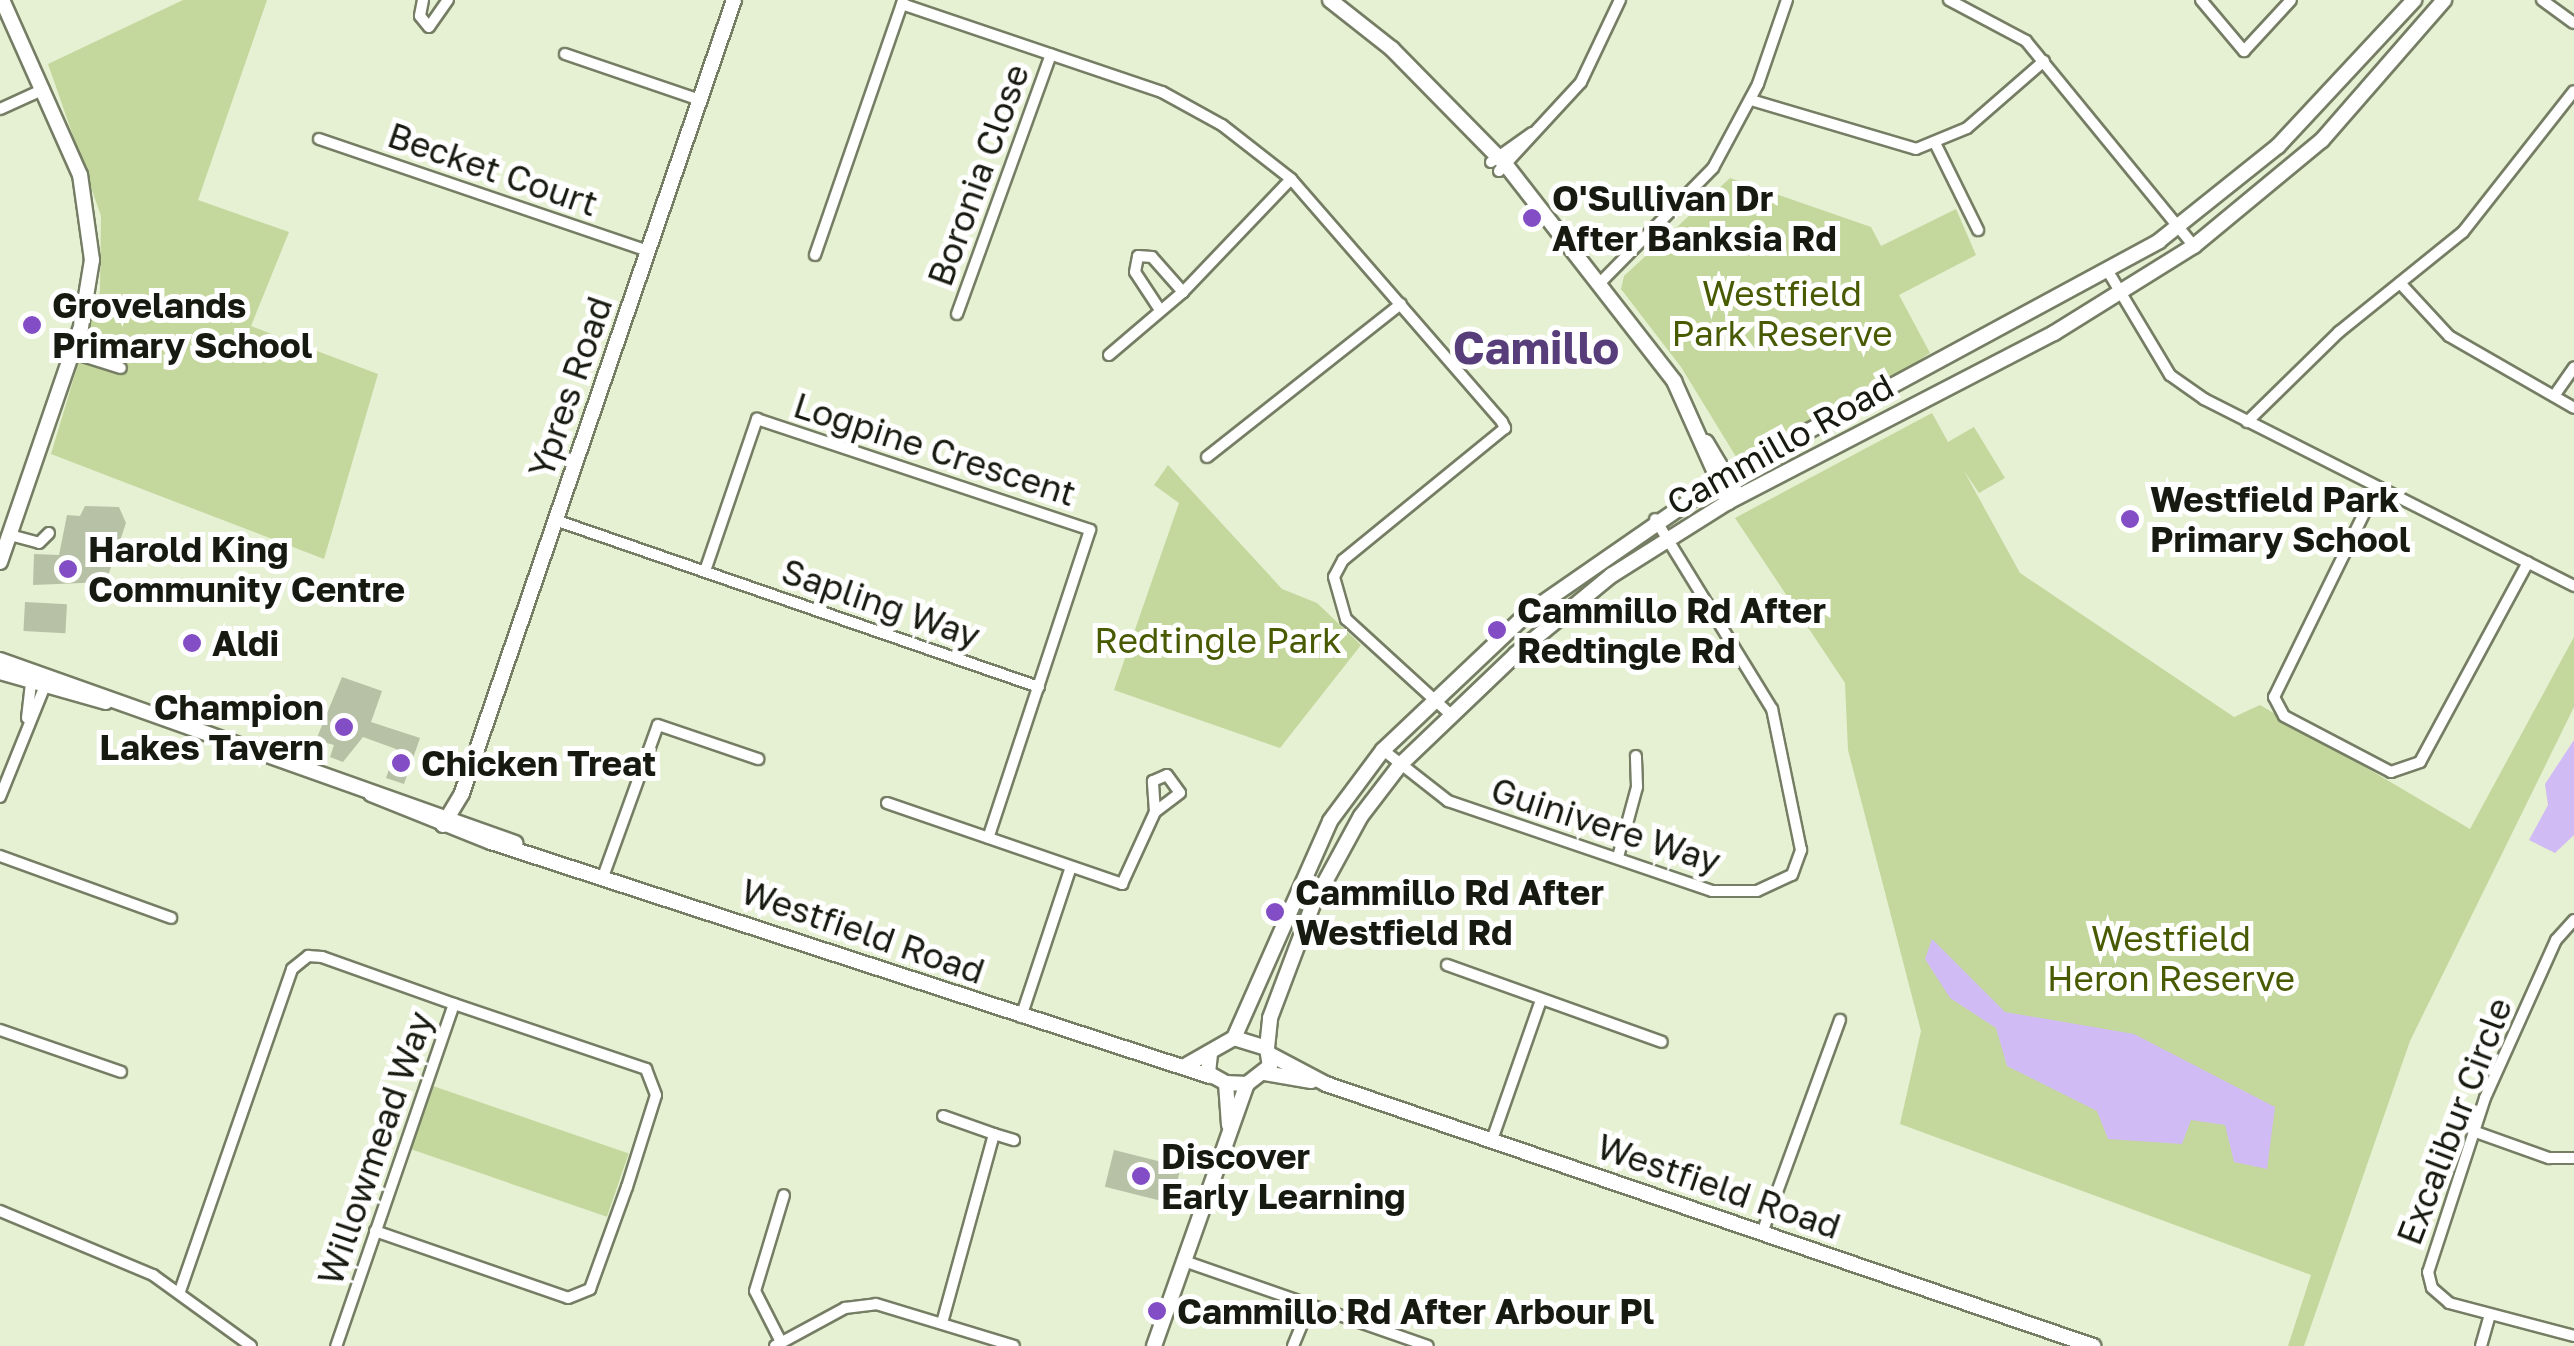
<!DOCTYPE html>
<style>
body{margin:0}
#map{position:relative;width:2574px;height:1346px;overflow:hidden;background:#e6f0d3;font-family:"Golos Text",sans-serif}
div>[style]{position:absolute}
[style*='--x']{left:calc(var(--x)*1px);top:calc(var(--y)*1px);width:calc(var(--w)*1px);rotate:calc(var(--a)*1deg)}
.green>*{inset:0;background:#c4d89d;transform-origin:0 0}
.water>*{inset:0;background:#d0bbf5}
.building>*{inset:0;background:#b7c1a5;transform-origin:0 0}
.roads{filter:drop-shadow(2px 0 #757e64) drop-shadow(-2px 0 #757e64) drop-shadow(0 2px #757e64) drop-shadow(0 -2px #757e64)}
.street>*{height:10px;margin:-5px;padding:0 5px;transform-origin:5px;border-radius:5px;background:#fff}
.secondary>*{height:14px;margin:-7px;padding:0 7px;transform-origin:7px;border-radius:7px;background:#fff}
.dots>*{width:28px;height:28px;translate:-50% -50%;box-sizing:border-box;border:5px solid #fff;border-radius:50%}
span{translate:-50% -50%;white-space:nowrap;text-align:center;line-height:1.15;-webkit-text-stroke:10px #fff;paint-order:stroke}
.street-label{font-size:35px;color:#171a10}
.poi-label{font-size:35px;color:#171a10;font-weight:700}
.left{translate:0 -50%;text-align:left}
.right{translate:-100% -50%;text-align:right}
.park-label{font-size:35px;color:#485b03}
.district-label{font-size:45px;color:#573e7a;font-weight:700}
</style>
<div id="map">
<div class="green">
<i style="clip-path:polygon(183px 0,267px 0,198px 200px,289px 232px,251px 326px,378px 374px,324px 559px,51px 454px,100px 291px,101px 216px,48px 64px)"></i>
<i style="clip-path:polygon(1730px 178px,1871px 227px,1881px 246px,1956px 209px,1976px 255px,1899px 295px,1930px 353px,1870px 393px,1738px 460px,1681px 367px,1621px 289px,1624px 276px)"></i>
<i style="clip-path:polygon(1932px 413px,1948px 442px,1974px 427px,2005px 478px,1979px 493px,1964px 471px,2020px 573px,2234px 717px,2260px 705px,2470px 829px,2574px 637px,2574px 707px,2410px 1041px,2304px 1346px,2288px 1346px,2311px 1275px,1900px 1124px,1921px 1031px,1848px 750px,1845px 683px,1735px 518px)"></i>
<i style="clip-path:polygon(1168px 465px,1282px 589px,1317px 603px,1361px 645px,1280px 748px,1114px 690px,1179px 503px,1154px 485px)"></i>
<i style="left:433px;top:1086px;width:207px;height:67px;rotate:19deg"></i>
</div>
<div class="water">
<i style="clip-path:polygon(2574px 740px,2574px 835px,2555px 853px,2529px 840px,2548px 805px,2545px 784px)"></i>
<i style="clip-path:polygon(1932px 939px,2005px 1012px,2134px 1034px,2275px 1107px,2267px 1169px,2234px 1162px,2225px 1125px,2191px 1120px,2182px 1144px,2108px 1139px,2097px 1111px,2007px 1066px,1996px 1028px,1950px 998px,1925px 959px)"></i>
</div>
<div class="building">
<i style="clip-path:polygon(85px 506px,119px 507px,126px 523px,106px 582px,33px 585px,34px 554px,59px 555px,67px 515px,80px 516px)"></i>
<i style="left:25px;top:602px;width:42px;height:29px;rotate:3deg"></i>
<i style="clip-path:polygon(342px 677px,382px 691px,371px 722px,420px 738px,404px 784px,386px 778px,396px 749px,363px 737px,343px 762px,330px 757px,334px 745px,316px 740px)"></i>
<i style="left:1114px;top:1150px;width:69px;height:38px;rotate:14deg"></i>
</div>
<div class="roads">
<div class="street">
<i style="--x:423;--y:0;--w:16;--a:101"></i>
<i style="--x:420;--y:16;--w:14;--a:51"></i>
<i style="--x:429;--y:27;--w:33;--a:-55"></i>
<i style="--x:1949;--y:0;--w:87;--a:28"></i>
<i style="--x:2026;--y:41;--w:265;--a:50.7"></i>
<i style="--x:2201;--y:0;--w:67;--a:49.9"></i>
<i style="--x:2244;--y:51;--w:69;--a:-47.3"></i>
<i style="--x:2542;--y:0;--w:39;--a:36"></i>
<i style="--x:902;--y:4;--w:274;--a:18.7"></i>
<i style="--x:1162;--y:92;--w:68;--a:28.8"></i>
<i style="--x:1222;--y:125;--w:88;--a:38"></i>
<i style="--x:1291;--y:179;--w:322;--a:49"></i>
<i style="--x:1502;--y:422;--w:7;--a:63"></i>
<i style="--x:1505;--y:428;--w:209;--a:140.8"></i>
<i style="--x:1343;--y:560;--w:19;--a:118"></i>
<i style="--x:1334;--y:577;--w:44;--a:74.1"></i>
<i style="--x:1346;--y:619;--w:141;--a:42.4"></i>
<i style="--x:565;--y:54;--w:143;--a:18.8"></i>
<i style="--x:1751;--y:100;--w:172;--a:16.5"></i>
<i style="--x:1916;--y:149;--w:55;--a:-22.4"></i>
<i style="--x:1967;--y:128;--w:102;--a:-41"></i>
<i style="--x:0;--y:109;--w:48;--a:-24.4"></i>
<i style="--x:319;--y:139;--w:348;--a:18.8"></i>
<i style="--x:1936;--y:145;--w:95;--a:63.7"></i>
<i style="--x:1491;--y:162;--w:50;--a:-35.3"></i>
<i style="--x:1499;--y:171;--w:121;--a:-47.3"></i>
<i style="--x:1581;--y:82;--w:91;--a:-64.6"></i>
<i style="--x:815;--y:255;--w:269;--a:-70.9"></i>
<i style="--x:2109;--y:273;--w:119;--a:59.1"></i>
<i style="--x:2170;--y:375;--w:42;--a:35.2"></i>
<i style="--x:2204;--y:399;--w:415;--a:26.8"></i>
<i style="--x:2400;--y:283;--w:72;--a:47.2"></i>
<i style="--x:2449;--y:336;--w:144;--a:29.9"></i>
<i style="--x:1598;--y:285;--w:164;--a:-45.5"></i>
<i style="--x:1713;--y:168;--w:95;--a:-61.8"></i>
<i style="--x:1758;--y:84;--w:89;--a:-71"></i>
<i style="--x:1160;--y:310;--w:45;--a:-123.3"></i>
<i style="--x:1135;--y:272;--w:16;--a:-79"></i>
<i style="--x:1138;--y:256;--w:14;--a:4"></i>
<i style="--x:1152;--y:257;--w:47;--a:48.5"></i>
<i style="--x:957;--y:314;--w:276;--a:-70.1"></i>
<i style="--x:73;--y:353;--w:50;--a:17.4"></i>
<i style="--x:1109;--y:355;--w:97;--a:-40.4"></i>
<i style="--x:1183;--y:292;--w:156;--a:-46.3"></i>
<i style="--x:2554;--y:396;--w:35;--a:-55"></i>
<i style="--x:2247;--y:422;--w:129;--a:-44.4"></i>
<i style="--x:2339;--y:332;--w:159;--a:-38.9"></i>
<i style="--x:2463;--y:232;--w:179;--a:-51.8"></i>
<i style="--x:1207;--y:457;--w:247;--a:-38.3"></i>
<i style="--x:2377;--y:487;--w:234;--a:116.1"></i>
<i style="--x:2274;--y:697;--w:21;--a:62"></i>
<i style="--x:2284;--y:716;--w:121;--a:27.6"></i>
<i style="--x:2391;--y:772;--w:31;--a:-19"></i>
<i style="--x:2420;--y:762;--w:227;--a:-61.6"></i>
<i style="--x:555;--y:520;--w:512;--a:19.04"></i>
<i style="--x:10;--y:535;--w:30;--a:15"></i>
<i style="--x:39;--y:543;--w:14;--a:-45"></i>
<i style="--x:705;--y:571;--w:161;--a:-71.1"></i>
<i style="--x:757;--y:419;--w:351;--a:18.4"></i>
<i style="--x:1090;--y:530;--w:324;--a:108.3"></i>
<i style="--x:27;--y:718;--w:43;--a:-83.4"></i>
<i style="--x:1383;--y:750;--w:83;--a:38.1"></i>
<i style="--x:1448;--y:801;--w:279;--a:18.8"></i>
<i style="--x:1712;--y:891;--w:45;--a:0"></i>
<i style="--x:1757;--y:891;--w:38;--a:-25"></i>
<i style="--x:1792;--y:875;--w:27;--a:-70"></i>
<i style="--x:1801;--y:850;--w:144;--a:-101.6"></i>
<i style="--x:1772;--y:709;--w:223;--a:-121.6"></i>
<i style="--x:0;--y:797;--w:123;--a:-68"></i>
<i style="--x:887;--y:803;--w:249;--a:19"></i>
<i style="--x:1122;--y:884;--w:79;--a:-65.4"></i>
<i style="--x:1155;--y:812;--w:31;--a:-94"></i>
<i style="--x:1153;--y:781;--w:15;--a:-23"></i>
<i style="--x:1167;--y:775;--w:22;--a:54"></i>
<i style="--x:1180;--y:793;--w:31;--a:143"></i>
<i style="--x:0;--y:856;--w:182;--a:19.9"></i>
<i style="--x:1618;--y:857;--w:73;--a:-74.8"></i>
<i style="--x:1637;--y:787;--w:31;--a:-92"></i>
<i style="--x:604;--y:874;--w:158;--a:-70.1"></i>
<i style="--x:658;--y:725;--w:106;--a:18.8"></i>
<i style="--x:2574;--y:920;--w:27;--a:132"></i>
<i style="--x:2556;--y:940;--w:173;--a:114.2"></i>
<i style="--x:2485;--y:1098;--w:183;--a:108.1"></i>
<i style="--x:2428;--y:1272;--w:16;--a:76"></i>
<i style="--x:2432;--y:1288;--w:23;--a:41"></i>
<i style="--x:2449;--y:1303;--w:129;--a:14.8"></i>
<i style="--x:1447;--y:965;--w:228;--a:19.7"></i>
<i style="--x:1021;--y:1017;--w:158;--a:-71.6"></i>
<i style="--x:0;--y:1030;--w:128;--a:19.1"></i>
<i style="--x:2473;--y:1131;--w:81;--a:19.6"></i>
<i style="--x:2549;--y:1158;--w:25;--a:0"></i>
<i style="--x:994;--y:1134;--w:21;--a:17"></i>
<i style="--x:1492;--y:1140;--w:148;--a:-70.7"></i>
<i style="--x:0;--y:1211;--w:166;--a:22.7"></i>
<i style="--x:153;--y:1275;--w:121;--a:35.9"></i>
<i style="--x:375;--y:1231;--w:204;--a:19.1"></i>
<i style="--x:568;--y:1298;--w:24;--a:-22"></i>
<i style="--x:590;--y:1289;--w:109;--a:-70.1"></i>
<i style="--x:627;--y:1187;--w:96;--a:-72.5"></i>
<i style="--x:656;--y:1095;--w:28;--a:-111"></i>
<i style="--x:646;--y:1069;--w:203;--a:-161.3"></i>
<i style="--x:1762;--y:1233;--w:227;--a:-69.9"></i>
<i style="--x:1184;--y:1261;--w:258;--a:19.2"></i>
<i style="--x:180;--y:1291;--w:341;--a:-70.8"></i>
<i style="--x:292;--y:969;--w:21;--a:-39"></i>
<i style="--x:308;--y:956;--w:14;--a:4"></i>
<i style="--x:322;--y:957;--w:140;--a:19.6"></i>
<i style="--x:454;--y:1004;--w:362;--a:109"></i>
<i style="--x:942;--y:1323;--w:196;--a:-74.6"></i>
<i style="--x:994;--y:1134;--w:54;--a:-160.6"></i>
<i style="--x:781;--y:1342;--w:57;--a:-117"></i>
<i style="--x:755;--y:1291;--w:100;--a:-73.2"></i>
<i style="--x:775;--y:1346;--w:80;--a:-28.5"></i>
<i style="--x:845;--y:1308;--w:31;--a:-7"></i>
<i style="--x:876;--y:1304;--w:144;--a:16.9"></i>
<i style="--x:1293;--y:1346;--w:44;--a:-67.5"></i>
<i style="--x:2481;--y:1346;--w:32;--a:-74"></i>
</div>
<div class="secondary">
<i style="--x:1330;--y:0;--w:79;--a:38.3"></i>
<i style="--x:1392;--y:49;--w:163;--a:45.5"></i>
<i style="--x:1506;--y:165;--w:274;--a:52.1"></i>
<i style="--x:1674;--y:381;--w:133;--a:65.9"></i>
<i style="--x:1706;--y:442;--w:63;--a:59.3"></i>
<i style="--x:0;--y:562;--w:249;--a:-71"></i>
<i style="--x:81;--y:327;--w:68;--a:-80.7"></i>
<i style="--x:92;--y:260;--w:86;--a:-98"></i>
<i style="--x:80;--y:175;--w:192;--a:-114"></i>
<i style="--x:0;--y:660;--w:547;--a:19.56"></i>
<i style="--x:0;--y:672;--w:110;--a:15.8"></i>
<i style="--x:371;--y:794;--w:129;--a:21.8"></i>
<i style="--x:491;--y:842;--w:756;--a:18.03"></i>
<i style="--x:443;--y:825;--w:37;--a:-59"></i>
<i style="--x:462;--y:793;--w:838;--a:-71.07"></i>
<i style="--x:1234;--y:1038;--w:237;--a:-66.1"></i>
<i style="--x:1330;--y:821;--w:89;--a:-53.3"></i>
<i style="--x:1383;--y:750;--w:199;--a:-43.4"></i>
<i style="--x:1528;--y:613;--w:242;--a:-34.7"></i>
<i style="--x:1727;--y:475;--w:491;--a:-28.4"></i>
<i style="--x:2159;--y:241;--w:152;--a:-38.6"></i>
<i style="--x:2278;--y:146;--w:200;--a:-47"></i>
<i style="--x:1267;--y:1048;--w:30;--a:-84"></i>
<i style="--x:1270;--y:1018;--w:122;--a:-69.3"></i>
<i style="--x:1313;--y:904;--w:100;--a:-61.4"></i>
<i style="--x:1361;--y:816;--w:64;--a:-52.6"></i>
<i style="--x:1400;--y:765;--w:161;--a:-43.7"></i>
<i style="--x:1516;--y:654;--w:124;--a:-39.5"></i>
<i style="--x:1612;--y:575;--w:137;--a:-32.2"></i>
<i style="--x:1728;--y:502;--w:367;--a:-27.4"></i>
<i style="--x:2054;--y:333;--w:165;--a:-31.9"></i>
<i style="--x:2194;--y:246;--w:166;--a:-39.6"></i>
<i style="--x:2322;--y:140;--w:186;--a:-48.9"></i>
<i style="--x:1271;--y:1055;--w:62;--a:27.8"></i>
<i style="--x:1326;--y:1084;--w:811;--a:18.86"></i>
<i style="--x:1183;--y:1067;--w:59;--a:-29.6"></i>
<i style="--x:1234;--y:1038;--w:34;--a:17"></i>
<i style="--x:1267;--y:1048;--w:18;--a:81"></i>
<i style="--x:1270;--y:1066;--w:29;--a:142"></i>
<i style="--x:1247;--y:1084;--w:21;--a:-177"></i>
<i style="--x:1226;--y:1083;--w:21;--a:-151"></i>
<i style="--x:1208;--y:1073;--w:20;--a:-84"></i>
<i style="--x:1265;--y:1073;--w:47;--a:9.9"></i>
<i style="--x:1226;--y:1083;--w:42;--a:85.9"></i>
<i style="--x:1154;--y:1346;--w:278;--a:-70.5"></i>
</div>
</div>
<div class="dots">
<i style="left:1532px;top:218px;background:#834dc5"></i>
<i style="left:32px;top:325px;background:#834dc5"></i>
<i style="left:2130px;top:519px;background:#834dc5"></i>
<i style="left:68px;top:569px;background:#834dc5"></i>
<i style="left:1497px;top:630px;background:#834dc5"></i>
<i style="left:192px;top:643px;background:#834dc5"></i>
<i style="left:344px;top:727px;background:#834dc5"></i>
<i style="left:401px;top:763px;background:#834dc5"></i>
<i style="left:1275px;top:912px;background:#834dc5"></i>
<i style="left:1141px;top:1176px;background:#834dc5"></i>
<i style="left:1157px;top:1311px;background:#834dc5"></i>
</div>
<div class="street-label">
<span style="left:493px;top:169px;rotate:19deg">Becket Court</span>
<span style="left:978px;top:175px;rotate:-70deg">Boronia Close</span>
<span style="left:570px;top:387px;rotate:-71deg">Ypres Road</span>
<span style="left:1780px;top:444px;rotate:-29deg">Cammillo Road</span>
<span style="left:935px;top:449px;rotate:18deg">Logpine Crescent</span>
<span style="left:881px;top:603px;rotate:19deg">Sapling Way</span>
<span style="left:1606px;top:825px;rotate:18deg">Guinivere Way</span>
<span style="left:863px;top:931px;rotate:19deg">Westfield Road</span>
<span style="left:2454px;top:1121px;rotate:-69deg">Excalibur Circle</span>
<span style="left:375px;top:1148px;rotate:-71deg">Willowmead Way</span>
<span style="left:1719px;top:1186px;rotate:19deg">Westfield Road</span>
</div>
<div class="poi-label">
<span class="left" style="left:1552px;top:218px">O'Sullivan Dr<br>After Banksia Rd</span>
<span class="left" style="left:52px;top:325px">Grovelands<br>Primary School</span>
<span class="left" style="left:2150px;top:519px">Westfield Park<br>Primary School</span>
<span class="left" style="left:88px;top:569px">Harold King<br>Community Centre</span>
<span class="left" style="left:1517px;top:630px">Cammillo Rd After<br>Redtingle Rd</span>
<span class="left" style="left:212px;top:643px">Aldi</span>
<span class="right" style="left:324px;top:727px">Champion<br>Lakes Tavern</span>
<span class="left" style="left:421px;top:763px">Chicken Treat</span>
<span class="left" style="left:1295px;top:912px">Cammillo Rd After<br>Westfield Rd</span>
<span class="left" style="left:1161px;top:1176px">Discover<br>Early Learning</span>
<span class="left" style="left:1177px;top:1311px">Cammillo Rd After Arbour Pl</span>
</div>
<div class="park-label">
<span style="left:1782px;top:313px">Westfield<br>Park Reserve</span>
<span style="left:1218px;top:640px">Redtingle Park</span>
<span style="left:2171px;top:958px">Westfield<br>Heron Reserve</span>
</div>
<div class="district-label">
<span style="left:1536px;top:348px">Camillo</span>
</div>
</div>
